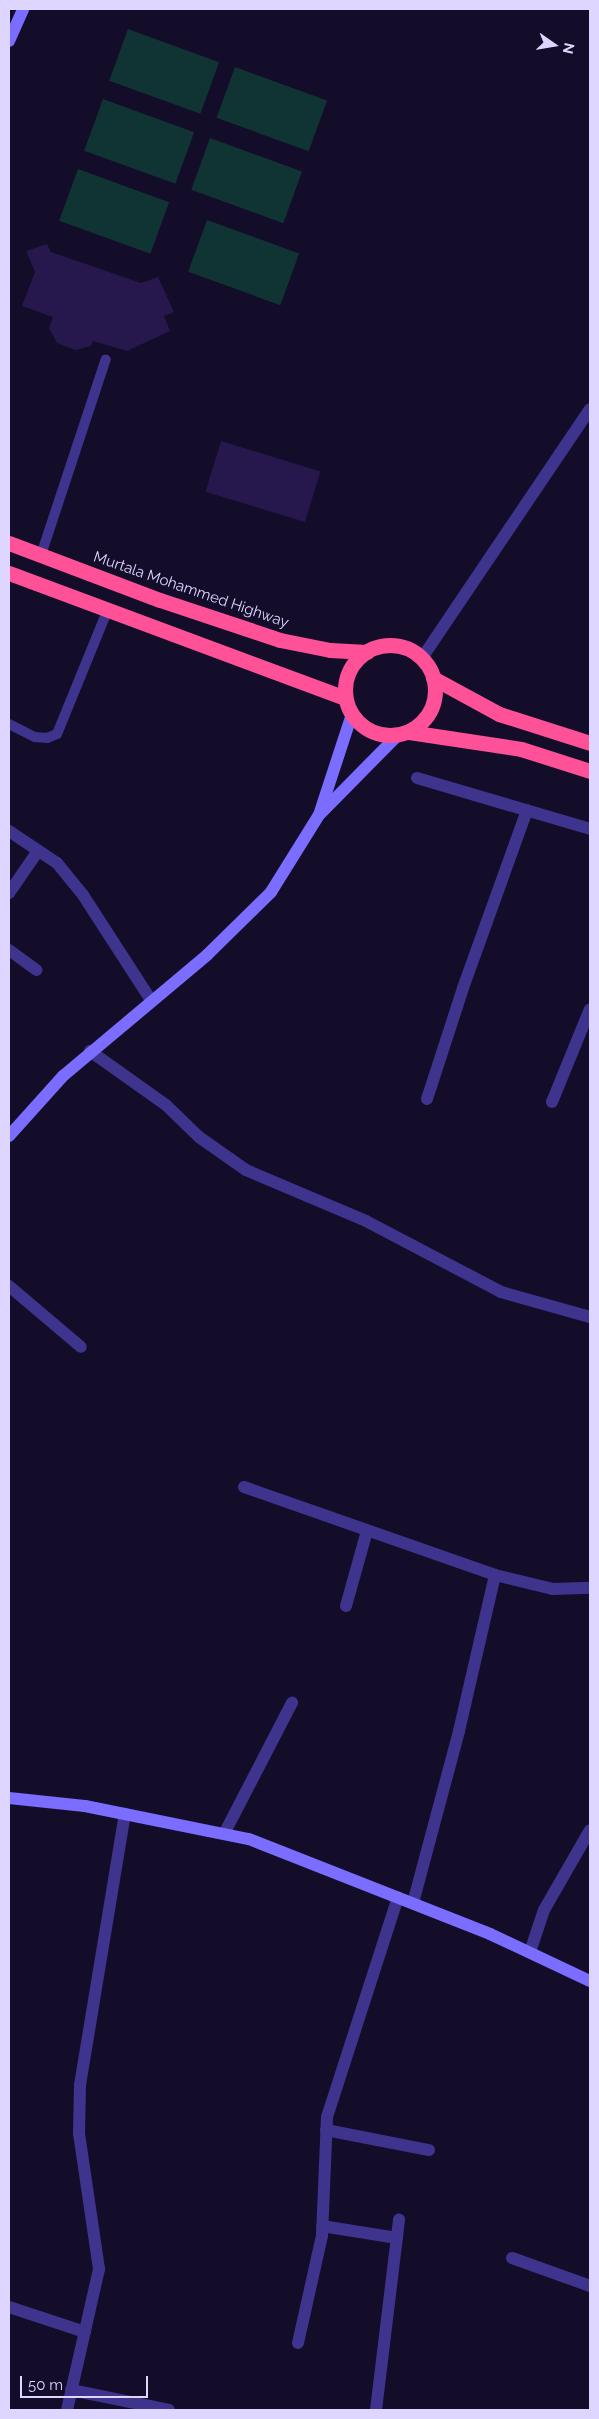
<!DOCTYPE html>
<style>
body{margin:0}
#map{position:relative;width:599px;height:2419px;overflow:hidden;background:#140d2a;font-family:Raleway,sans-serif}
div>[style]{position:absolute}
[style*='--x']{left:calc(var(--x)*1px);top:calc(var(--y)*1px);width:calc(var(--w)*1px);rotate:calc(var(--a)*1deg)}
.green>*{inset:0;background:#103334;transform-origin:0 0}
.building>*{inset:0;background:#26174c;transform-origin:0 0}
.lane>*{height:10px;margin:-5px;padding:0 5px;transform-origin:5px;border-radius:5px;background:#3e348d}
.street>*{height:12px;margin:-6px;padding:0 6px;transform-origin:6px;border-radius:6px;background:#3e348d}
.secondary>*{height:12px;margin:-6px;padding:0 6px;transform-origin:6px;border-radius:6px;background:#7b6dff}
.highway>*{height:15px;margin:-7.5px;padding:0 7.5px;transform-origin:7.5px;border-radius:7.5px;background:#ff5197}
.highway>.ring{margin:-7.5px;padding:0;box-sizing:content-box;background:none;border:15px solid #ff5197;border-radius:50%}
span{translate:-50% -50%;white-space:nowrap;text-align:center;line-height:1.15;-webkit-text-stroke:4px #140d2a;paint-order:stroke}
.street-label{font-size:15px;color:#ded6ff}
.frame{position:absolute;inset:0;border:10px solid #ded6ff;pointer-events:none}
.north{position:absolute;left:529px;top:20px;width:50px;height:50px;-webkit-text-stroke:4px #140d2a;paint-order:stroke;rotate:103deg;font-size:14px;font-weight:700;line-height:20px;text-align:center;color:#ded6ff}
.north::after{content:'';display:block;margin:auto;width:18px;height:22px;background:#ded6ff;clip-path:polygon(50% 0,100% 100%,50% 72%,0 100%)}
.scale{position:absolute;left:20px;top:2376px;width:128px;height:22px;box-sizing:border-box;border:2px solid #ded6ff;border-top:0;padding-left:6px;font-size:15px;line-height:18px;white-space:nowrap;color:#ded6ff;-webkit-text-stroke:4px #140d2a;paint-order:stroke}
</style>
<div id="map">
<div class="green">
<i style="left:128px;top:29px;width:97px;height:55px;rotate:20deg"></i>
<i style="left:235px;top:67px;width:98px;height:54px;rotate:20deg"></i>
<i style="left:103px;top:99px;width:97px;height:55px;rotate:20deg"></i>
<i style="left:210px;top:138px;width:98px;height:55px;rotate:20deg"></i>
<i style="left:78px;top:169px;width:97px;height:55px;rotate:20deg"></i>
<i style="left:207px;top:220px;width:98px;height:55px;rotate:20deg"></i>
</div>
<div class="building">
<i style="clip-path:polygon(47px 244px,51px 252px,141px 283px,158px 277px,174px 312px,164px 316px,170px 331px,127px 351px,93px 341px,91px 346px,75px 350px,57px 343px,49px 328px,53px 317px,22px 306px,35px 272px,26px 251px)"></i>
<i style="left:221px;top:441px;width:104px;height:53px;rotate:17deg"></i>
</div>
<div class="lane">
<i style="--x:41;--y:555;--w:206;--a:-71.7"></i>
<i style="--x:9;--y:724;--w:29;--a:27"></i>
<i style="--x:35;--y:737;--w:12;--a:5"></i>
<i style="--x:47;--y:738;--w:11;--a:-22"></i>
<i style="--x:57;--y:734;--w:135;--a:-67.8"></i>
</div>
<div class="street">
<i style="--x:422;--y:658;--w:300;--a:-56"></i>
<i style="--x:417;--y:778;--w:180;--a:16.4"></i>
<i style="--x:9;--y:831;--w:58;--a:33.7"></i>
<i style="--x:57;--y:863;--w:41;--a:50.9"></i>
<i style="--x:83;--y:895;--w:125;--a:57.1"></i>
<i style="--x:9;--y:893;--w:51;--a:-55.4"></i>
<i style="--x:9;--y:950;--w:34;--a:36"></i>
<i style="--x:90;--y:1051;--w:93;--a:35.4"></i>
<i style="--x:166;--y:1105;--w:46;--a:44.1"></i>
<i style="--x:199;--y:1137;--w:57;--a:35.1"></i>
<i style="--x:246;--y:1170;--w:130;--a:23"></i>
<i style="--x:366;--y:1221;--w:153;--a:27.7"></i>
<i style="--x:501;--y:1292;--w:92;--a:15.7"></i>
<i style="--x:427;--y:1099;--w:117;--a:-72"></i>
<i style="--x:463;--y:988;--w:189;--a:-70.2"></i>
<i style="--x:552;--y:1102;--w:100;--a:-67.8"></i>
<i style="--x:9;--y:1286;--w:94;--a:40.3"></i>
<i style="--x:244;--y:1487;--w:266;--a:19.3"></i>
<i style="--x:495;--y:1575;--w:60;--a:13.6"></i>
<i style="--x:553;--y:1589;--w:37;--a:-2"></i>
<i style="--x:346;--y:1606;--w:78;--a:-74.4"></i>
<i style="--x:224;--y:1834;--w:148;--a:-62.6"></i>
<i style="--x:413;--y:1903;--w:178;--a:-75"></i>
<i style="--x:459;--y:1731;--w:160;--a:-77"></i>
<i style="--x:530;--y:1952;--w:44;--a:-71.6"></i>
<i style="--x:544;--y:1910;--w:92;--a:-60.1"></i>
<i style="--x:326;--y:2130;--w:105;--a:11"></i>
<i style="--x:322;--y:2226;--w:76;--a:9.1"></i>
<i style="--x:512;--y:2258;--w:83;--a:19.7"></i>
<i style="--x:9;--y:2307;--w:80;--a:18.2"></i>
<i style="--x:298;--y:2343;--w:110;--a:-77.4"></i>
<i style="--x:322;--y:2236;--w:119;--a:-87.6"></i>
<i style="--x:327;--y:2117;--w:231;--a:-72.1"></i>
<i style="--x:71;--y:2390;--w:100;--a:11.5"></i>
<i style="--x:67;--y:2410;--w:145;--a:-77.2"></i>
<i style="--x:99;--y:2269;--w:137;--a:-98.4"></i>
<i style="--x:79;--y:2133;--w:48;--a:-88.8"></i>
<i style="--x:80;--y:2085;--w:275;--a:-80.6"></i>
<i style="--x:376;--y:2410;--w:192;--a:-83.1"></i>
</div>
<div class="secondary">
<i style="--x:9;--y:41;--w:35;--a:-66"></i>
<i style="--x:321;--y:813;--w:110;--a:-45.4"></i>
<i style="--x:9;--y:1136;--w:81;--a:-48"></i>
<i style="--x:63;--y:1076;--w:188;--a:-40"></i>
<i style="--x:207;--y:955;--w:90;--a:-44.5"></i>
<i style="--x:271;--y:892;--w:91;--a:-58.1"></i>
<i style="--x:319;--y:815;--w:106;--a:-71.9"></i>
<i style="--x:9;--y:1798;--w:76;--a:6"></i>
<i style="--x:85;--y:1806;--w:167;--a:11.4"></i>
<i style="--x:249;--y:1839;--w:259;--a:21.5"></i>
<i style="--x:490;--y:1934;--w:110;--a:25.2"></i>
</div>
<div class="highway">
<i style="--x:9;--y:543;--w:161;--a:20.7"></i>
<i style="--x:160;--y:600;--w:126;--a:18.4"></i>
<i style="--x:280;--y:640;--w:51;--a:11.3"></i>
<i style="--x:330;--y:650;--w:37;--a:3"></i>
<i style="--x:9;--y:573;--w:359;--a:20.4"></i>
<i class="ring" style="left:345px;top:645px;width:75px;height:75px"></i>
<i style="--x:433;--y:678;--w:75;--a:28.6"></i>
<i style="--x:499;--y:714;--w:96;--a:17.7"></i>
<i style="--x:409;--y:732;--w:113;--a:8.6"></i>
<i style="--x:521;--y:749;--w:72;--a:17.7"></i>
</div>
<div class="street-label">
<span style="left:191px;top:590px;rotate:19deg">Murtala Mohammed Highway</span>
</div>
<div class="frame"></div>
<div class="north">N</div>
<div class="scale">50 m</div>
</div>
